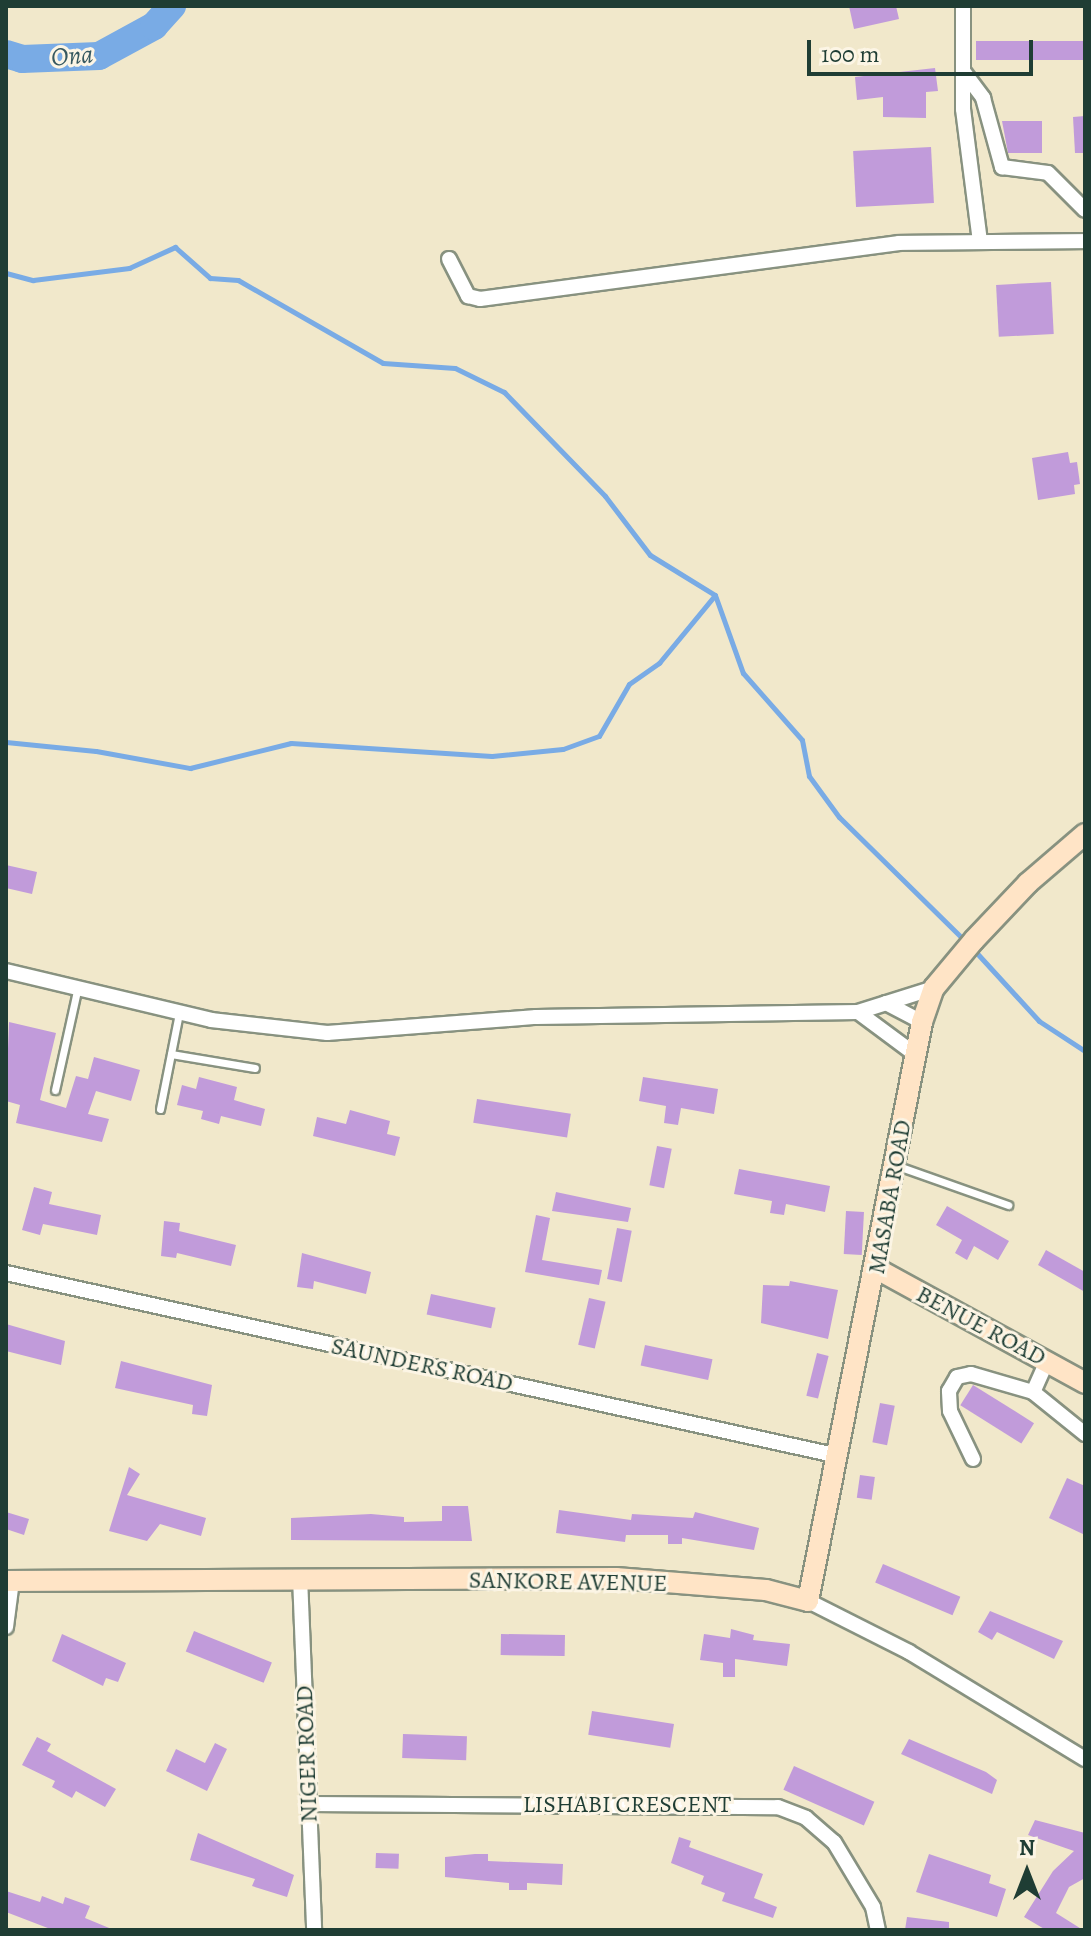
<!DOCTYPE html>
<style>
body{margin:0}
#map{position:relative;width:1091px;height:1936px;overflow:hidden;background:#f1e8cb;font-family:Alegreya,serif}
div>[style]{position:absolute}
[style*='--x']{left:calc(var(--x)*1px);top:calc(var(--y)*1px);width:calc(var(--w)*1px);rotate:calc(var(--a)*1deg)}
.stream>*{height:5px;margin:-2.5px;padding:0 2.5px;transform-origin:2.5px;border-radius:2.5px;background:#79abe5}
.river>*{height:28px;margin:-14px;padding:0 14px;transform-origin:14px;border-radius:14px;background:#79abe5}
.building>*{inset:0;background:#c19bda;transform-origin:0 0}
.roads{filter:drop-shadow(2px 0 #889280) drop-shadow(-2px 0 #889280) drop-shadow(0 2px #889280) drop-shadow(0 -2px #889280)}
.lane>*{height:7px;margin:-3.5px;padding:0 3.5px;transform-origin:3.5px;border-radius:3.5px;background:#fff}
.street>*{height:14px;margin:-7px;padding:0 7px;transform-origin:7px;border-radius:7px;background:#fff}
.secondary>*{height:20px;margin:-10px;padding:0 10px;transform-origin:10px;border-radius:10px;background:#ffe4c6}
span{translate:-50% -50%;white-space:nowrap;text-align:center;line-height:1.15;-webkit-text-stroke:6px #fcf5e5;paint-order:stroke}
.street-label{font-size:24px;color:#1f3d34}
.water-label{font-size:26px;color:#365860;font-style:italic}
.frame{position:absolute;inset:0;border:8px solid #1f3d34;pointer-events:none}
.north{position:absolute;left:987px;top:1832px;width:80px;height:80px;-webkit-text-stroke:6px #fcf5e5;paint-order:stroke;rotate:0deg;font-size:22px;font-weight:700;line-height:32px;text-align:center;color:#1f3d34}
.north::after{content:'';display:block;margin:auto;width:28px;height:36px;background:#1f3d34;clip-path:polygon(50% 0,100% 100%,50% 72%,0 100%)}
.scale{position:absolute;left:807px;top:40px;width:226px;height:36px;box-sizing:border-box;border:4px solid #1f3d34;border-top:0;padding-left:10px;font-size:24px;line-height:28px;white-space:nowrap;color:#1f3d34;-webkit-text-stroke:6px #fcf5e5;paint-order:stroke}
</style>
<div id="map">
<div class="stream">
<i style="--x:6;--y:273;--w:28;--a:15"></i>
<i style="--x:33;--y:280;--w:97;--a:-7.1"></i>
<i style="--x:129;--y:268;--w:51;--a:-24.5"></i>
<i style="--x:175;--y:247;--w:47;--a:41.5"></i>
<i style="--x:210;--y:278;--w:28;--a:4"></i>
<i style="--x:238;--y:280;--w:167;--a:29.8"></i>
<i style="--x:383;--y:363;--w:72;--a:4"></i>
<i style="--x:455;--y:368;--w:55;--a:26.1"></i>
<i style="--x:504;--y:392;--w:145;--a:45.8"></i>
<i style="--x:605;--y:496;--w:74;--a:52.7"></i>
<i style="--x:650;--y:555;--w:76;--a:31.6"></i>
<i style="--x:715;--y:595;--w:83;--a:70.3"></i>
<i style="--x:743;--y:673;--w:89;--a:48.6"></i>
<i style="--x:802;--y:740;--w:37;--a:79"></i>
<i style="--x:809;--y:776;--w:51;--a:53.8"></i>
<i style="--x:839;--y:817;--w:180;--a:44.5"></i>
<i style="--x:6;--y:742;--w:90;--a:5.7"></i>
<i style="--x:96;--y:751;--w:96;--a:10.3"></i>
<i style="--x:190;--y:768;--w:104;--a:-13.9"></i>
<i style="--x:291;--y:743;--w:201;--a:3.7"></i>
<i style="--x:492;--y:756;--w:71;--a:-5.6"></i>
<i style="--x:563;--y:749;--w:38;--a:-20"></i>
<i style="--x:599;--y:736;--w:60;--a:-60"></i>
<i style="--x:629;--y:684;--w:37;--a:-35"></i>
<i style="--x:659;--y:663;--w:88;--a:-50.5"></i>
<i style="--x:974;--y:950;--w:96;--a:47.5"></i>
<i style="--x:1039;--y:1021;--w:55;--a:33.1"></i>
</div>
<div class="river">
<i style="--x:6;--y:54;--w:17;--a:17"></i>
<i style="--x:22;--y:59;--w:77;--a:-2.2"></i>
<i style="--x:99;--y:56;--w:63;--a:-28.6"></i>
<i style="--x:154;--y:26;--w:27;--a:-48"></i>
</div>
<div class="building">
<i style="clip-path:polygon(849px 6px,896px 6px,899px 19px,854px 29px)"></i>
<i style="left:1085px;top:41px;width:19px;height:109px;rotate:90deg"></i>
<i style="clip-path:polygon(935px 68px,938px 91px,926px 92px,926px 118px,883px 117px,883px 97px,857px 100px,855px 77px)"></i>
<i style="clip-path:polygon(1085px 116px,1085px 153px,1075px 153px,1073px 117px)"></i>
<i style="clip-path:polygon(1002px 121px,1042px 121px,1042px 153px,1008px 153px)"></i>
<i style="left:931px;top:147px;width:56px;height:78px;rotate:87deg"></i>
<i style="left:1051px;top:282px;width:52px;height:55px;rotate:87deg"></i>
<i style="clip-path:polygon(1068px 452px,1070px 463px,1077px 462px,1080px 484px,1074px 485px,1075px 494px,1038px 500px,1032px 458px)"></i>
<i style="clip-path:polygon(6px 865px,37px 872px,32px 894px,6px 888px)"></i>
<i style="clip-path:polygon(9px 1022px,56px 1033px,40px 1100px,66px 1108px,76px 1076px,88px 1079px,94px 1057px,140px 1070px,131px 1101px,96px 1091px,88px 1114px,109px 1119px,102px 1142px,16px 1123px,20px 1105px,6px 1101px)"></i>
<i style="clip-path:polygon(199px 1077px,237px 1087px,234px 1100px,265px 1109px,261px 1126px,221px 1116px,219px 1124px,201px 1119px,203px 1111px,177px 1105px,182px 1085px,196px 1089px)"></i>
<i style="clip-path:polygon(643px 1077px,718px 1089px,714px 1114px,681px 1108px,678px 1125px,664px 1123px,666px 1106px,639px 1101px)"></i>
<i style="left:477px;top:1099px;width:95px;height:24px;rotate:9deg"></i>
<i style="clip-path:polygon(350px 1110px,390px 1121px,387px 1134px,400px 1137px,395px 1156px,313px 1136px,317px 1117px,346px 1124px)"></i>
<i style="left:657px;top:1146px;width:15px;height:40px;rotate:11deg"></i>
<i style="clip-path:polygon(739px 1169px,830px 1186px,825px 1212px,786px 1204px,784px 1215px,770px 1213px,772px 1201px,734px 1194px)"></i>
<i style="clip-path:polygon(34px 1187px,52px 1192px,49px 1204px,101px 1215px,97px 1235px,43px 1224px,40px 1235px,22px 1230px)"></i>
<i style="clip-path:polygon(556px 1192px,631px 1208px,628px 1222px,552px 1211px)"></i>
<i style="clip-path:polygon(947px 1206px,1009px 1241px,998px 1260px,974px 1246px,967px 1260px,955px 1253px,962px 1240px,936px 1225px)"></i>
<i style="left:846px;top:1211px;width:18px;height:43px;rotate:3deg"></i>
<i style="clip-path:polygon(536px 1215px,550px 1218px,542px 1260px,602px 1270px,599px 1285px,525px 1272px)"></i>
<i style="clip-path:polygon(164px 1221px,180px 1223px,179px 1231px,236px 1245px,231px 1266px,177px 1253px,176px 1258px,161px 1256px)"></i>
<i style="left:617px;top:1228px;width:15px;height:52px;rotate:11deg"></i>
<i style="clip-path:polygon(1046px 1250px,1085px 1272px,1085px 1292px,1038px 1265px)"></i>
<i style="clip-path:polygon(302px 1253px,371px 1272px,366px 1294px,314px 1281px,313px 1289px,297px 1287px)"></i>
<i style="clip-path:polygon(790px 1281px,838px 1290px,828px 1339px,761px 1323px,763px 1285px,789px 1286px)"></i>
<i style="left:431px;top:1294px;width:66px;height:21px;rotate:12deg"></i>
<i style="left:589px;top:1298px;width:17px;height:48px;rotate:13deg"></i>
<i style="clip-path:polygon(6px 1324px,65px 1341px,61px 1365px,6px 1351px)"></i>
<i style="left:645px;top:1345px;width:69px;height:21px;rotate:12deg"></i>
<i style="left:817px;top:1353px;width:12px;height:44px;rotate:14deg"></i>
<i style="clip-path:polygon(121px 1361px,212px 1385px,207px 1416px,192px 1414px,193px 1405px,115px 1388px)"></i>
<i style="left:973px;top:1385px;width:72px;height:24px;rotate:32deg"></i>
<i style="left:880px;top:1403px;width:15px;height:40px;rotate:11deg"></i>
<i style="clip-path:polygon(129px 1467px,140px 1474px,127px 1495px,206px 1518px,201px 1536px,160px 1524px,147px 1541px,109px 1531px)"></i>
<i style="left:860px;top:1475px;width:15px;height:23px;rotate:8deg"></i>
<i style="clip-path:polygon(1067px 1478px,1085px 1486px,1085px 1535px,1049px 1518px)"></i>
<i style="clip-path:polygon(442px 1506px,468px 1506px,472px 1541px,291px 1540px,291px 1518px,371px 1514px,404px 1517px,404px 1522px,442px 1521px)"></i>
<i style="clip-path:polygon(559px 1510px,631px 1520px,632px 1514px,693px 1518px,695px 1512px,759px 1528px,754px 1550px,682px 1538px,682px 1544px,668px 1544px,668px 1535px,626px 1535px,625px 1542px,556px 1533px)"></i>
<i style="clip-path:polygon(6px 1512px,29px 1519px,24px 1535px,6px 1529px)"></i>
<i style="left:883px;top:1564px;width:84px;height:20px;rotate:23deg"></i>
<i style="clip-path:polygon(990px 1611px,1063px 1641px,1054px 1659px,997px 1632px,992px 1640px,978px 1632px)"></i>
<i style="clip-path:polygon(731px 1629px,754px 1635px,753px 1640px,790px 1644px,787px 1666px,735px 1659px,735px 1677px,723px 1677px,723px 1663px,700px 1660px,704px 1634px,730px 1638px)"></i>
<i style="left:194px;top:1631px;width:84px;height:22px;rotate:22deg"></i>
<i style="clip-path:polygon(62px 1634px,126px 1663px,118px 1682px,106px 1678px,103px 1686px,52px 1661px)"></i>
<i style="left:501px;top:1634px;width:64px;height:21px;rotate:1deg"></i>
<i style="left:592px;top:1711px;width:83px;height:24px;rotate:9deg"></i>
<i style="left:403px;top:1734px;width:64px;height:24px;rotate:2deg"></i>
<i style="clip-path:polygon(37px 1737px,51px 1744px,47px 1751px,116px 1789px,105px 1807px,76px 1791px,72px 1798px,52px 1787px,55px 1781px,22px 1765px)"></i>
<i style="clip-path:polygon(909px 1739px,986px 1772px,997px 1780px,992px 1794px,901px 1754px)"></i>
<i style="clip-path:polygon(215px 1743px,227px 1749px,207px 1791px,166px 1771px,176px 1749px,205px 1763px)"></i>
<i style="left:794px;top:1766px;width:88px;height:26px;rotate:24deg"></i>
<i style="clip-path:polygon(1035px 1820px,1085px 1833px,1085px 1878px,1069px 1887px,1056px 1913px,1083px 1930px,1046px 1930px,1024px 1917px,1053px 1871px,1074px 1851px,1028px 1835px)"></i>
<i style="clip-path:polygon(198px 1833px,294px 1875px,287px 1897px,252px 1886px,255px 1879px,190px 1860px)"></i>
<i style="clip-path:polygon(679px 1837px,691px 1841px,689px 1847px,763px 1874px,754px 1898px,777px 1907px,773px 1918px,722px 1901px,725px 1893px,701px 1884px,704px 1876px,671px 1863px)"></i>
<i style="left:376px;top:1853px;width:23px;height:15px;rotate:2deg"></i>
<i style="clip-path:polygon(475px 1854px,488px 1854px,488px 1861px,563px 1864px,562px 1885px,527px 1883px,527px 1890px,509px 1890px,509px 1883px,445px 1877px,445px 1857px)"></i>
<i style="clip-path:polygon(929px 1854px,991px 1875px,989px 1883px,1006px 1889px,997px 1917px,916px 1892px)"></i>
<i style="clip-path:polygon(6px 1891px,40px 1902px,42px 1896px,63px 1904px,65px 1897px,90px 1906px,85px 1918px,114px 1930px,53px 1930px,6px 1912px)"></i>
<i style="clip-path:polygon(907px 1917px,949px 1922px,949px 1930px,905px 1930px)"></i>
</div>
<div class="roads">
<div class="lane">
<i style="--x:171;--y:1054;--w:85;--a:9.5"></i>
<i style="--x:55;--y:1090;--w:101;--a:-77.5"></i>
<i style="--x:160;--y:1109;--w:98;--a:-78.8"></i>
<i style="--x:898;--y:1166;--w:117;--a:19.5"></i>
</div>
<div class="street">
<i style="--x:963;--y:6;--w:103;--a:90"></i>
<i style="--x:963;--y:109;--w:134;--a:82.7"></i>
<i style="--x:963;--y:71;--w:34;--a:53"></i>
<i style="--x:983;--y:98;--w:72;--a:74.6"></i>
<i style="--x:1002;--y:167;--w:46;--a:7.4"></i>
<i style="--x:1048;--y:173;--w:52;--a:45"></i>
<i style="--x:449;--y:259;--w:42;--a:62.8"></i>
<i style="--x:468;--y:296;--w:12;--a:14"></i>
<i style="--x:480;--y:299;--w:423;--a:-7.6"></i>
<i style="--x:899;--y:243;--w:186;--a:-0.6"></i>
<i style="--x:6;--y:971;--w:211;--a:13.4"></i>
<i style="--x:211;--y:1020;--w:117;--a:6.4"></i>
<i style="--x:327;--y:1033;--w:210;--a:-4.4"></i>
<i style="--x:536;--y:1017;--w:322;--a:-0.9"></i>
<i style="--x:858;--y:1012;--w:80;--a:-17.5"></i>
<i style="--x:886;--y:1003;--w:41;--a:27.8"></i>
<i style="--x:858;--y:1012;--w:72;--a:36.6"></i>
<i style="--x:6;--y:1273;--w:853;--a:12.39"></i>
<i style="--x:1047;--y:1361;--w:34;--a:114"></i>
<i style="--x:1033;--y:1392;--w:67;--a:38.9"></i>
<i style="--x:973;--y:1459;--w:53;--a:-115.6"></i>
<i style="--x:950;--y:1411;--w:20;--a:-93"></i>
<i style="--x:949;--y:1391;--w:16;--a:-60"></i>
<i style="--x:957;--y:1377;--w:14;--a:-12"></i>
<i style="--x:971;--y:1374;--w:65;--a:16.2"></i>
<i style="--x:300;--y:1577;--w:353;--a:87.7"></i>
<i style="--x:808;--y:1601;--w:113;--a:26.8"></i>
<i style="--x:909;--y:1652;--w:206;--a:31.3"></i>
<i style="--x:6;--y:1627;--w:46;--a:-82.6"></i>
<i style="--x:309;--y:1804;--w:469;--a:0.4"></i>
<i style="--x:778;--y:1807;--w:30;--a:21"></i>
<i style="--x:806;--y:1818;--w:37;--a:41"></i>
<i style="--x:834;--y:1842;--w:76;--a:59"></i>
<i style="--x:873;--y:1907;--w:24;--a:78"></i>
</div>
<div class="secondary">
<i style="--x:877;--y:1269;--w:237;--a:28.7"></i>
<i style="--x:6;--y:1581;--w:610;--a:-0.28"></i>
<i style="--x:616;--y:1578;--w:150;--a:4.6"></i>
<i style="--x:766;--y:1590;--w:43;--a:14.7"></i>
<i style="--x:808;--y:1601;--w:590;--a:-78.86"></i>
<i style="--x:922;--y:1022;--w:36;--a:-71"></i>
<i style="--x:934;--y:988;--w:62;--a:-50.2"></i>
<i style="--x:974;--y:940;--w:79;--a:-46.5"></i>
<i style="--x:1028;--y:883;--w:75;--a:-40.7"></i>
</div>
</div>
<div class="street-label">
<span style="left:890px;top:1197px;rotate:-80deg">MASABA ROAD</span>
<span style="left:981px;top:1326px;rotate:28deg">BENUE ROAD</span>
<span style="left:422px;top:1365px;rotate:12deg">SAUNDERS ROAD</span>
<span style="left:568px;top:1582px;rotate:1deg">SANKORE AVENUE</span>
<span style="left:307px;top:1754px;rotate:-92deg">NIGER ROAD</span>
<span style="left:627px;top:1805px">LISHABI CRESCENT</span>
</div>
<div class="water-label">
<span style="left:72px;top:56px;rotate:-5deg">Ona</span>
</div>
<div class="frame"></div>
<div class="north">N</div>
<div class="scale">100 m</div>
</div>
